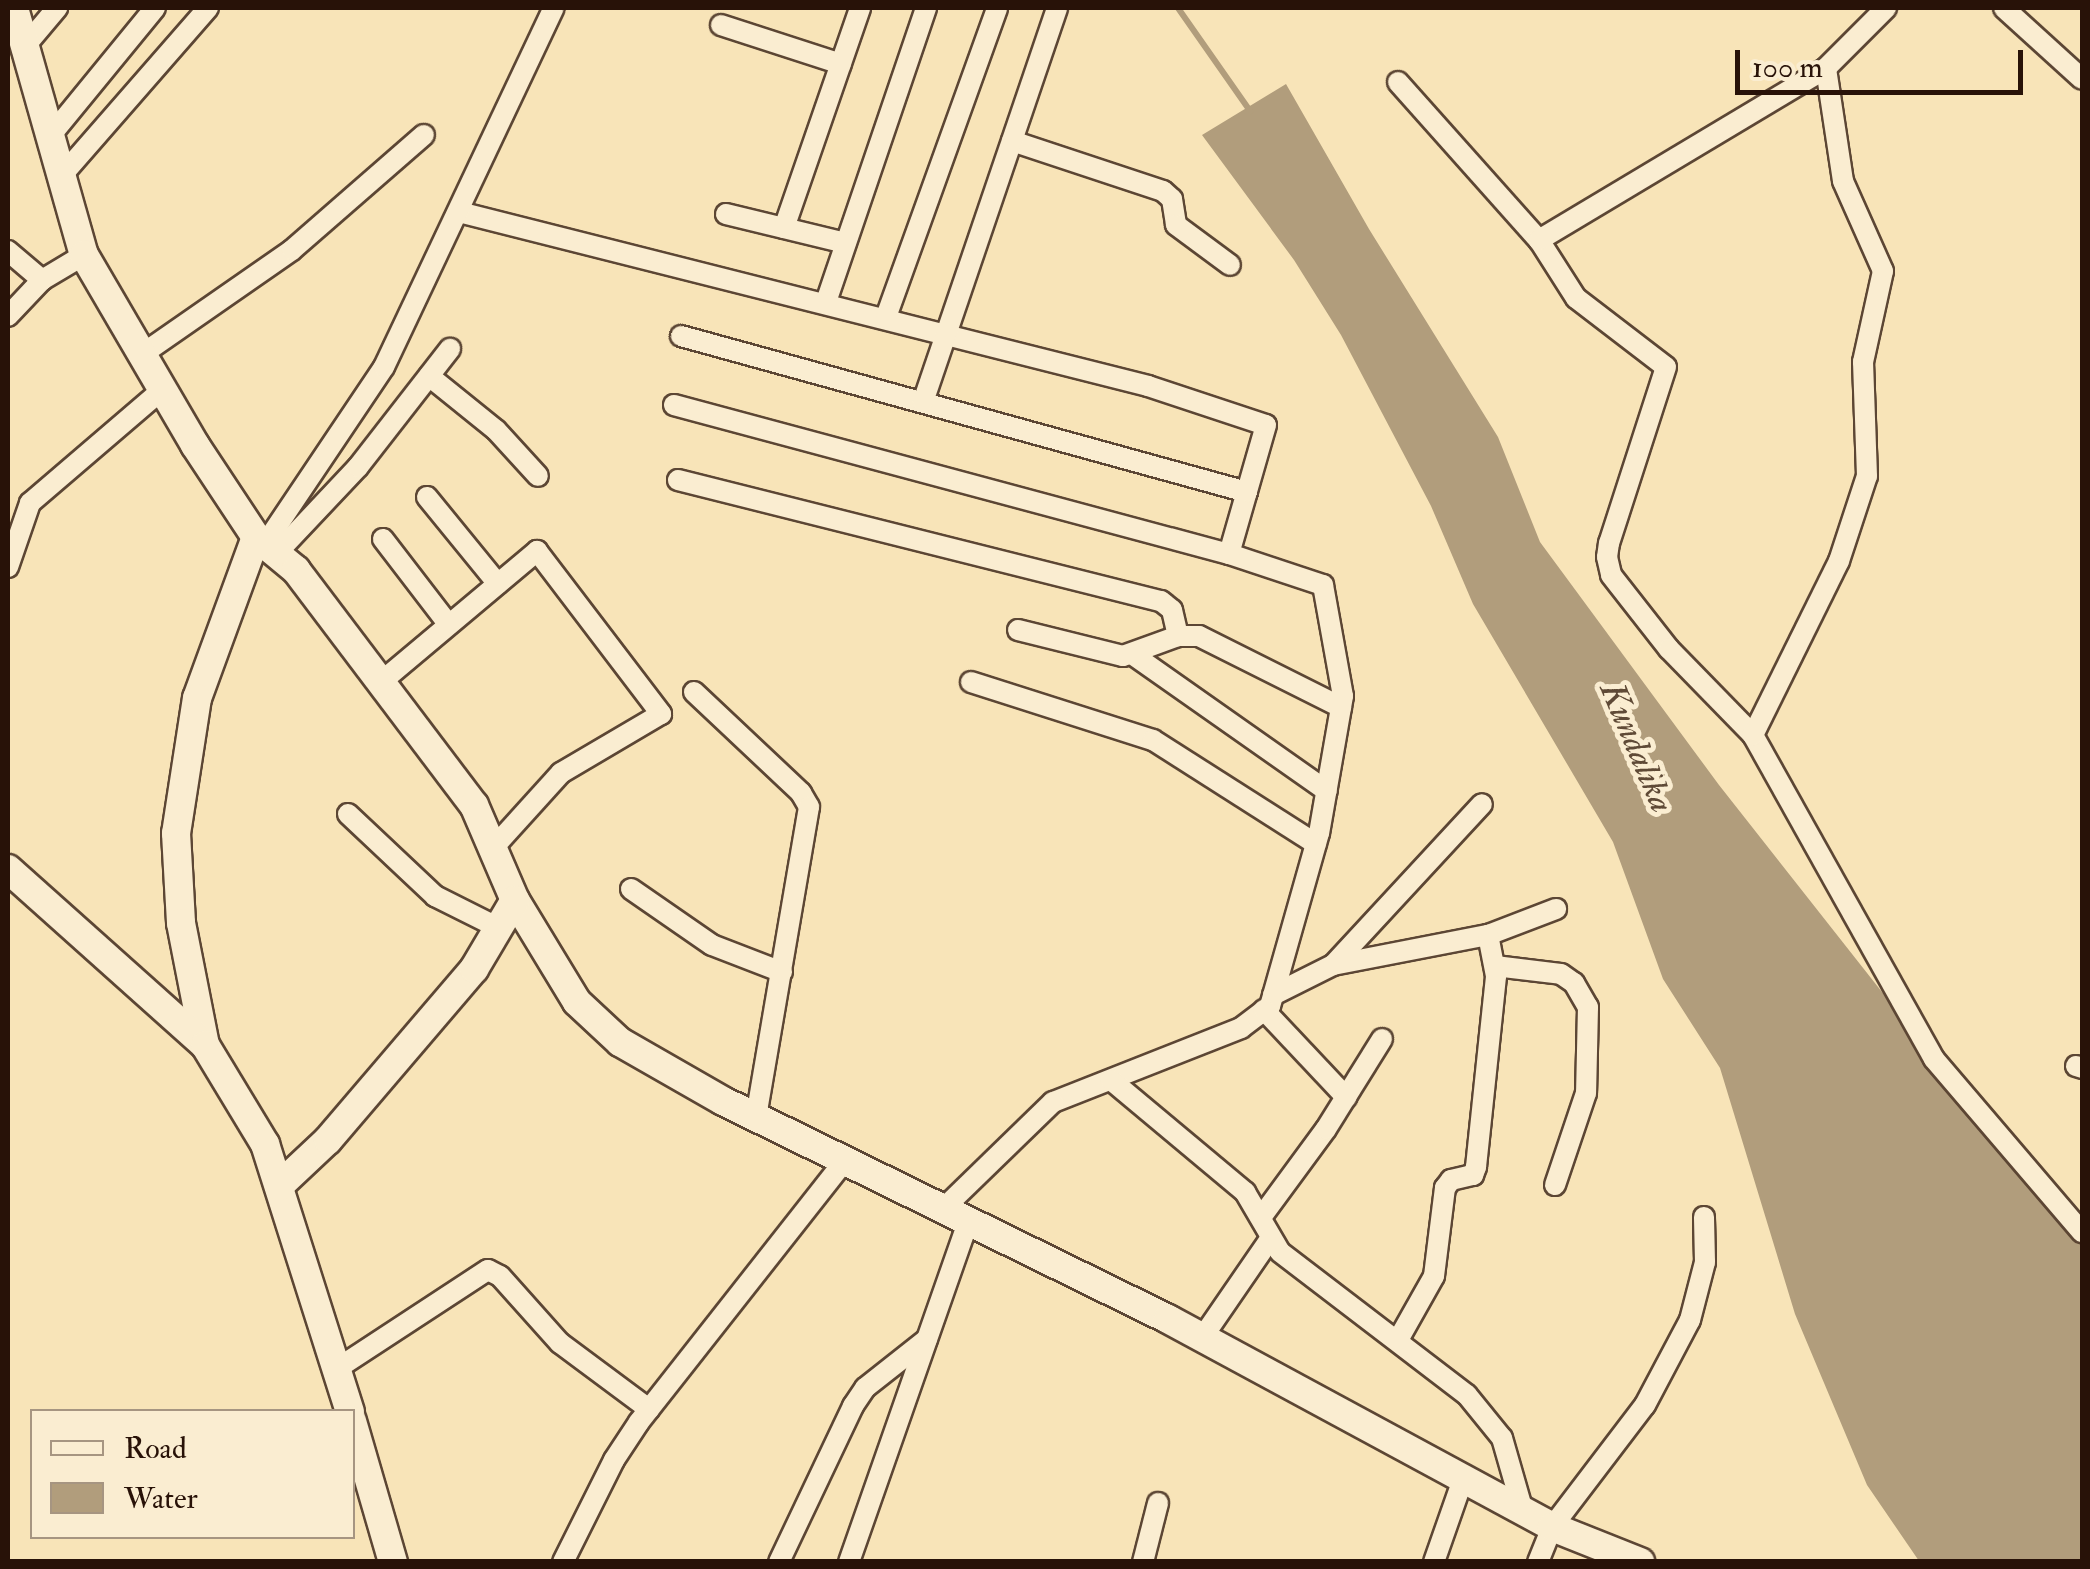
<!DOCTYPE html>
<style>
body{margin:0}
#map{position:relative;width:2090px;height:1569px;overflow:hidden;background:#f8e4b8;font-family:"IM FELL Double Pica",serif}
div>[style]{position:absolute}
[style*='--x']{left:calc(var(--x)*1px);top:calc(var(--y)*1px);width:calc(var(--w)*1px);rotate:calc(var(--a)*1deg)}
.water>*{inset:0;background:#b19d7c}
.stream>*{height:6px;margin:-3px;padding:0 3px;transform-origin:3px;border-radius:3px;background:#b19d7c}
.roads{filter:drop-shadow(2px 0 #5c4634) drop-shadow(-2px 0 #5c4634) drop-shadow(0 2px #5c4634) drop-shadow(0 -2px #5c4634)}
.street>*{height:20px;margin:-10px;padding:0 10px;transform-origin:10px;border-radius:10px;background:#faedd1}
.secondary>*{height:28px;margin:-14px;padding:0 14px;transform-origin:14px;border-radius:14px;background:#faedd1}
span{translate:-50% -50%;white-space:nowrap;text-align:center;line-height:1.15;-webkit-text-stroke:10px #faedd1;paint-order:stroke}
.water-label{font-size:35px;color:#5f4a36;font-style:italic}
.frame{position:absolute;inset:0;border:10px solid #281208;pointer-events:none}
.legend{position:absolute;left:30px;top:1409px;width:325px;height:130px;box-sizing:border-box;background:#faedd1;border:2px solid #a69581;margin:0;padding:12px 18px;list-style:none;font-size:30px;color:#281208}
.legend li{display:flex;align-items:center;gap:20px;height:50px}
.legend b{width:50px;border:2px solid #a69581}
.scale{position:absolute;left:1735px;top:50px;width:288px;height:45px;box-sizing:border-box;border:5px solid #281208;border-top:0;padding-left:12px;font-size:30px;line-height:35px;white-space:nowrap;color:#281208;-webkit-text-stroke:8px #faedd1;paint-order:stroke}
</style>
<div id="map">
<div class="water">
<i style="clip-path:polygon(1286px 84px,1369px 229px,1498px 437px,1540px 542px,1719px 785px,2082px 1246px,2082px 1561px,1919px 1561px,1867px 1485px,1795px 1314px,1720px 1068px,1663px 979px,1613px 842px,1473px 604px,1431px 506px,1341px 335px,1294px 260px,1202px 135px)"></i>
</div>
<div class="stream">
<i style="--x:1178;--y:8;--w:126;--a:55"></i>
</div>
<div class="roads">
<div class="street">
<i style="--x:2004;--y:8;--w:105;--a:42.3"></i>
<i style="--x:721;--y:25;--w:126;--a:18"></i>
<i style="--x:25;--y:46;--w:50;--a:-49.9"></i>
<i style="--x:1398;--y:82;--w:212;--a:48.3"></i>
<i style="--x:1539;--y:240;--w:69;--a:57.5"></i>
<i style="--x:1576;--y:298;--w:113;--a:37.5"></i>
<i style="--x:1666;--y:367;--w:185;--a:107.9"></i>
<i style="--x:1609;--y:543;--w:14;--a:98"></i>
<i style="--x:1607;--y:557;--w:18;--a:77"></i>
<i style="--x:1611;--y:575;--w:94;--a:51.9"></i>
<i style="--x:1669;--y:649;--w:120;--a:45.7"></i>
<i style="--x:1753;--y:735;--w:371;--a:60.8"></i>
<i style="--x:1934;--y:1059;--w:228;--a:49.5"></i>
<i style="--x:51;--y:135;--w:164;--a:-50.7"></i>
<i style="--x:1012;--y:141;--w:159;--a:18.3"></i>
<i style="--x:1163;--y:191;--w:12;--a:42"></i>
<i style="--x:1172;--y:199;--w:26;--a:81"></i>
<i style="--x:1176;--y:225;--w:67;--a:36.5"></i>
<i style="--x:64;--y:173;--w:219;--a:-48.9"></i>
<i style="--x:459;--y:212;--w:711;--a:14.17"></i>
<i style="--x:1148;--y:386;--w:124;--a:18.3"></i>
<i style="--x:1266;--y:425;--w:134;--a:106"></i>
<i style="--x:1229;--y:554;--w:99;--a:18.3"></i>
<i style="--x:1323;--y:585;--w:113;--a:79.8"></i>
<i style="--x:1343;--y:696;--w:139;--a:99.9"></i>
<i style="--x:1319;--y:833;--w:180;--a:105.8"></i>
<i style="--x:1270;--y:1006;--w:36;--a:143"></i>
<i style="--x:1241;--y:1028;--w:202;--a:158.5"></i>
<i style="--x:1053;--y:1102;--w:152;--a:135.8"></i>
<i style="--x:726;--y:214;--w:123;--a:13.6"></i>
<i style="--x:784;--y:228;--w:233;--a:-70.9"></i>
<i style="--x:1539;--y:240;--w:335;--a:-30.9"></i>
<i style="--x:1826;--y:68;--w:85;--a:-45"></i>
<i style="--x:8;--y:251;--w:45;--a:40.5"></i>
<i style="--x:826;--y:302;--w:311;--a:-71.2"></i>
<i style="--x:8;--y:316;--w:50;--a:-46.6"></i>
<i style="--x:42;--y:280;--w:49;--a:-30.8"></i>
<i style="--x:886;--y:317;--w:328;--a:-70.2"></i>
<i style="--x:681;--y:336;--w:587;--a:15.41"></i>
<i style="--x:141;--y:355;--w:184;--a:-34.8"></i>
<i style="--x:292;--y:250;--w:175;--a:-41.1"></i>
<i style="--x:429;--y:376;--w:86;--a:38.9"></i>
<i style="--x:496;--y:430;--w:62;--a:47.6"></i>
<i style="--x:923;--y:402;--w:416;--a:-71.2"></i>
<i style="--x:674;--y:405;--w:575;--a:15.03"></i>
<i style="--x:678;--y:480;--w:498;--a:14.1"></i>
<i style="--x:1161;--y:601;--w:14;--a:39"></i>
<i style="--x:1172;--y:610;--w:27;--a:77"></i>
<i style="--x:427;--y:497;--w:112;--a:50.8"></i>
<i style="--x:383;--y:539;--w:108;--a:52.5"></i>
<i style="--x:265;--y:544;--w:213;--a:-56.1"></i>
<i style="--x:384;--y:367;--w:397;--a:-64.7"></i>
<i style="--x:276;--y:554;--w:120;--a:-46.7"></i>
<i style="--x:358;--y:467;--w:150;--a:-52.1"></i>
<i style="--x:8;--y:567;--w:68;--a:-71"></i>
<i style="--x:30;--y:503;--w:174;--a:-40.6"></i>
<i style="--x:1018;--y:630;--w:108;--a:13.9"></i>
<i style="--x:1123;--y:656;--w:59;--a:-20"></i>
<i style="--x:1178;--y:636;--w:21;--a:0"></i>
<i style="--x:1199;--y:636;--w:159;--a:26.6"></i>
<i style="--x:1132;--y:654;--w:238;--a:35.1"></i>
<i style="--x:381;--y:682;--w:204;--a:-40"></i>
<i style="--x:537;--y:551;--w:205;--a:52.7"></i>
<i style="--x:661;--y:714;--w:116;--a:149.5"></i>
<i style="--x:561;--y:773;--w:103;--a:132.2"></i>
<i style="--x:971;--y:682;--w:191;--a:17.7"></i>
<i style="--x:1153;--y:740;--w:193;--a:32.5"></i>
<i style="--x:694;--y:692;--w:147;--a:43.3"></i>
<i style="--x:801;--y:793;--w:16;--a:60"></i>
<i style="--x:809;--y:807;--w:314;--a:99.7"></i>
<i style="--x:1753;--y:735;--w:194;--a:-63.7"></i>
<i style="--x:1839;--y:561;--w:89;--a:-71.8"></i>
<i style="--x:1867;--y:476;--w:114;--a:-92"></i>
<i style="--x:1863;--y:362;--w:93;--a:-77.6"></i>
<i style="--x:1883;--y:271;--w:98;--a:-114"></i>
<i style="--x:1843;--y:181;--w:114;--a:-98.6"></i>
<i style="--x:348;--y:814;--w:120;--a:43.3"></i>
<i style="--x:435;--y:896;--w:74;--a:26.6"></i>
<i style="--x:631;--y:889;--w:98;--a:34.7"></i>
<i style="--x:712;--y:945;--w:75;--a:21.1"></i>
<i style="--x:1333;--y:965;--w:158;--a:-11"></i>
<i style="--x:1488;--y:935;--w:73;--a:-20.9"></i>
<i style="--x:1495;--y:966;--w:66;--a:6.9"></i>
<i style="--x:1561;--y:974;--w:16;--a:35"></i>
<i style="--x:1574;--y:983;--w:28;--a:60"></i>
<i style="--x:1588;--y:1007;--w:86;--a:91.3"></i>
<i style="--x:1586;--y:1093;--w:97;--a:108.6"></i>
<i style="--x:1273;--y:995;--w:67;--a:-26.6"></i>
<i style="--x:1333;--y:965;--w:219;--a:-47.2"></i>
<i style="--x:1264;--y:1010;--w:120;--a:46.7"></i>
<i style="--x:2076;--y:1066;--w:6;--a:18"></i>
<i style="--x:1111;--y:1080;--w:175;--a:39.9"></i>
<i style="--x:1245;--y:1192;--w:69;--a:59.7"></i>
<i style="--x:1280;--y:1252;--w:235;--a:37.4"></i>
<i style="--x:1467;--y:1395;--w:55;--a:50.9"></i>
<i style="--x:1502;--y:1438;--w:76;--a:74"></i>
<i style="--x:1262;--y:1216;--w:108;--a:-53.7"></i>
<i style="--x:1326;--y:1129;--w:106;--a:-58.1"></i>
<i style="--x:1202;--y:1338;--w:120;--a:-55.5"></i>
<i style="--x:1398;--y:1340;--w:73;--a:-60.6"></i>
<i style="--x:1434;--y:1276;--w:89;--a:-82.9"></i>
<i style="--x:1445;--y:1188;--w:10;--a:-53"></i>
<i style="--x:1451;--y:1180;--w:23;--a:-13"></i>
<i style="--x:1473;--y:1175;--w:9;--a:-69"></i>
<i style="--x:1476;--y:1167;--w:192;--a:-84"></i>
<i style="--x:1496;--y:976;--w:42;--a:-101"></i>
<i style="--x:338;--y:1368;--w:179;--a:-33.2"></i>
<i style="--x:488;--y:1270;--w:13;--a:27"></i>
<i style="--x:500;--y:1276;--w:90;--a:48.2"></i>
<i style="--x:560;--y:1343;--w:111;--a:36.6"></i>
<i style="--x:563;--y:1562;--w:114;--a:-63.4"></i>
<i style="--x:614;--y:1460;--w:45;--a:-56.7"></i>
<i style="--x:639;--y:1422;--w:333;--a:-51.8"></i>
<i style="--x:779;--y:1562;--w:173;--a:-64.6"></i>
<i style="--x:853;--y:1406;--w:22;--a:-56"></i>
<i style="--x:865;--y:1388;--w:79;--a:-38.3"></i>
<i style="--x:849;--y:1562;--w:362;--a:-70.7"></i>
<i style="--x:1143;--y:1562;--w:61;--a:-75.7"></i>
<i style="--x:1434;--y:1562;--w:88;--a:-70.7"></i>
<i style="--x:1538;--y:1562;--w:38;--a:-68"></i>
<i style="--x:1552;--y:1527;--w:153;--a:-52.7"></i>
<i style="--x:1645;--y:1405;--w:96;--a:-62.1"></i>
<i style="--x:1690;--y:1320;--w:60;--a:-75.5"></i>
<i style="--x:1705;--y:1262;--w:45;--a:-91.3"></i>
</div>
<div class="secondary">
<i style="--x:14;--y:8;--w:257;--a:74.2"></i>
<i style="--x:84;--y:255;--w:220;--a:59.7"></i>
<i style="--x:195;--y:445;--w:110;--a:56.5"></i>
<i style="--x:256;--y:537;--w:171;--a:110.1"></i>
<i style="--x:197;--y:698;--w:137;--a:98.8"></i>
<i style="--x:176;--y:833;--w:90;--a:86.8"></i>
<i style="--x:181;--y:923;--w:124;--a:78.9"></i>
<i style="--x:256;--y:537;--w:52;--a:39.5"></i>
<i style="--x:296;--y:570;--w:295;--a:52.9"></i>
<i style="--x:474;--y:805;--w:103;--a:66.7"></i>
<i style="--x:515;--y:900;--w:119;--a:58.7"></i>
<i style="--x:577;--y:1002;--w:59;--a:42.9"></i>
<i style="--x:620;--y:1042;--w:119;--a:29.8"></i>
<i style="--x:723;--y:1101;--w:496;--a:26.1"></i>
<i style="--x:1168;--y:1319;--w:437;--a:28.4"></i>
<i style="--x:1552;--y:1527;--w:95;--a:21.7"></i>
<i style="--x:8;--y:869;--w:264;--a:41.8"></i>
<i style="--x:205;--y:1045;--w:116;--a:58.8"></i>
<i style="--x:265;--y:1144;--w:281;--a:72.4"></i>
<i style="--x:279;--y:1186;--w:67;--a:-43.2"></i>
<i style="--x:328;--y:1140;--w:225;--a:-49.5"></i>
<i style="--x:474;--y:969;--w:80;--a:-59.3"></i>
<i style="--x:352;--y:1421;--w:147;--a:73.8"></i>
</div>
</div>
<div class="water-label">
<span style="left:1637px;top:747px;rotate:67deg">Kundalika</span>
</div>
<div class="frame"></div>
<ul class="legend">
<li><b style="height:12px;background:#faedd1"></b>Road</li>
<li><b style="height:28px;background:#b19d7c"></b>Water</li>
</ul>
<div class="scale">100 m</div>
</div>
